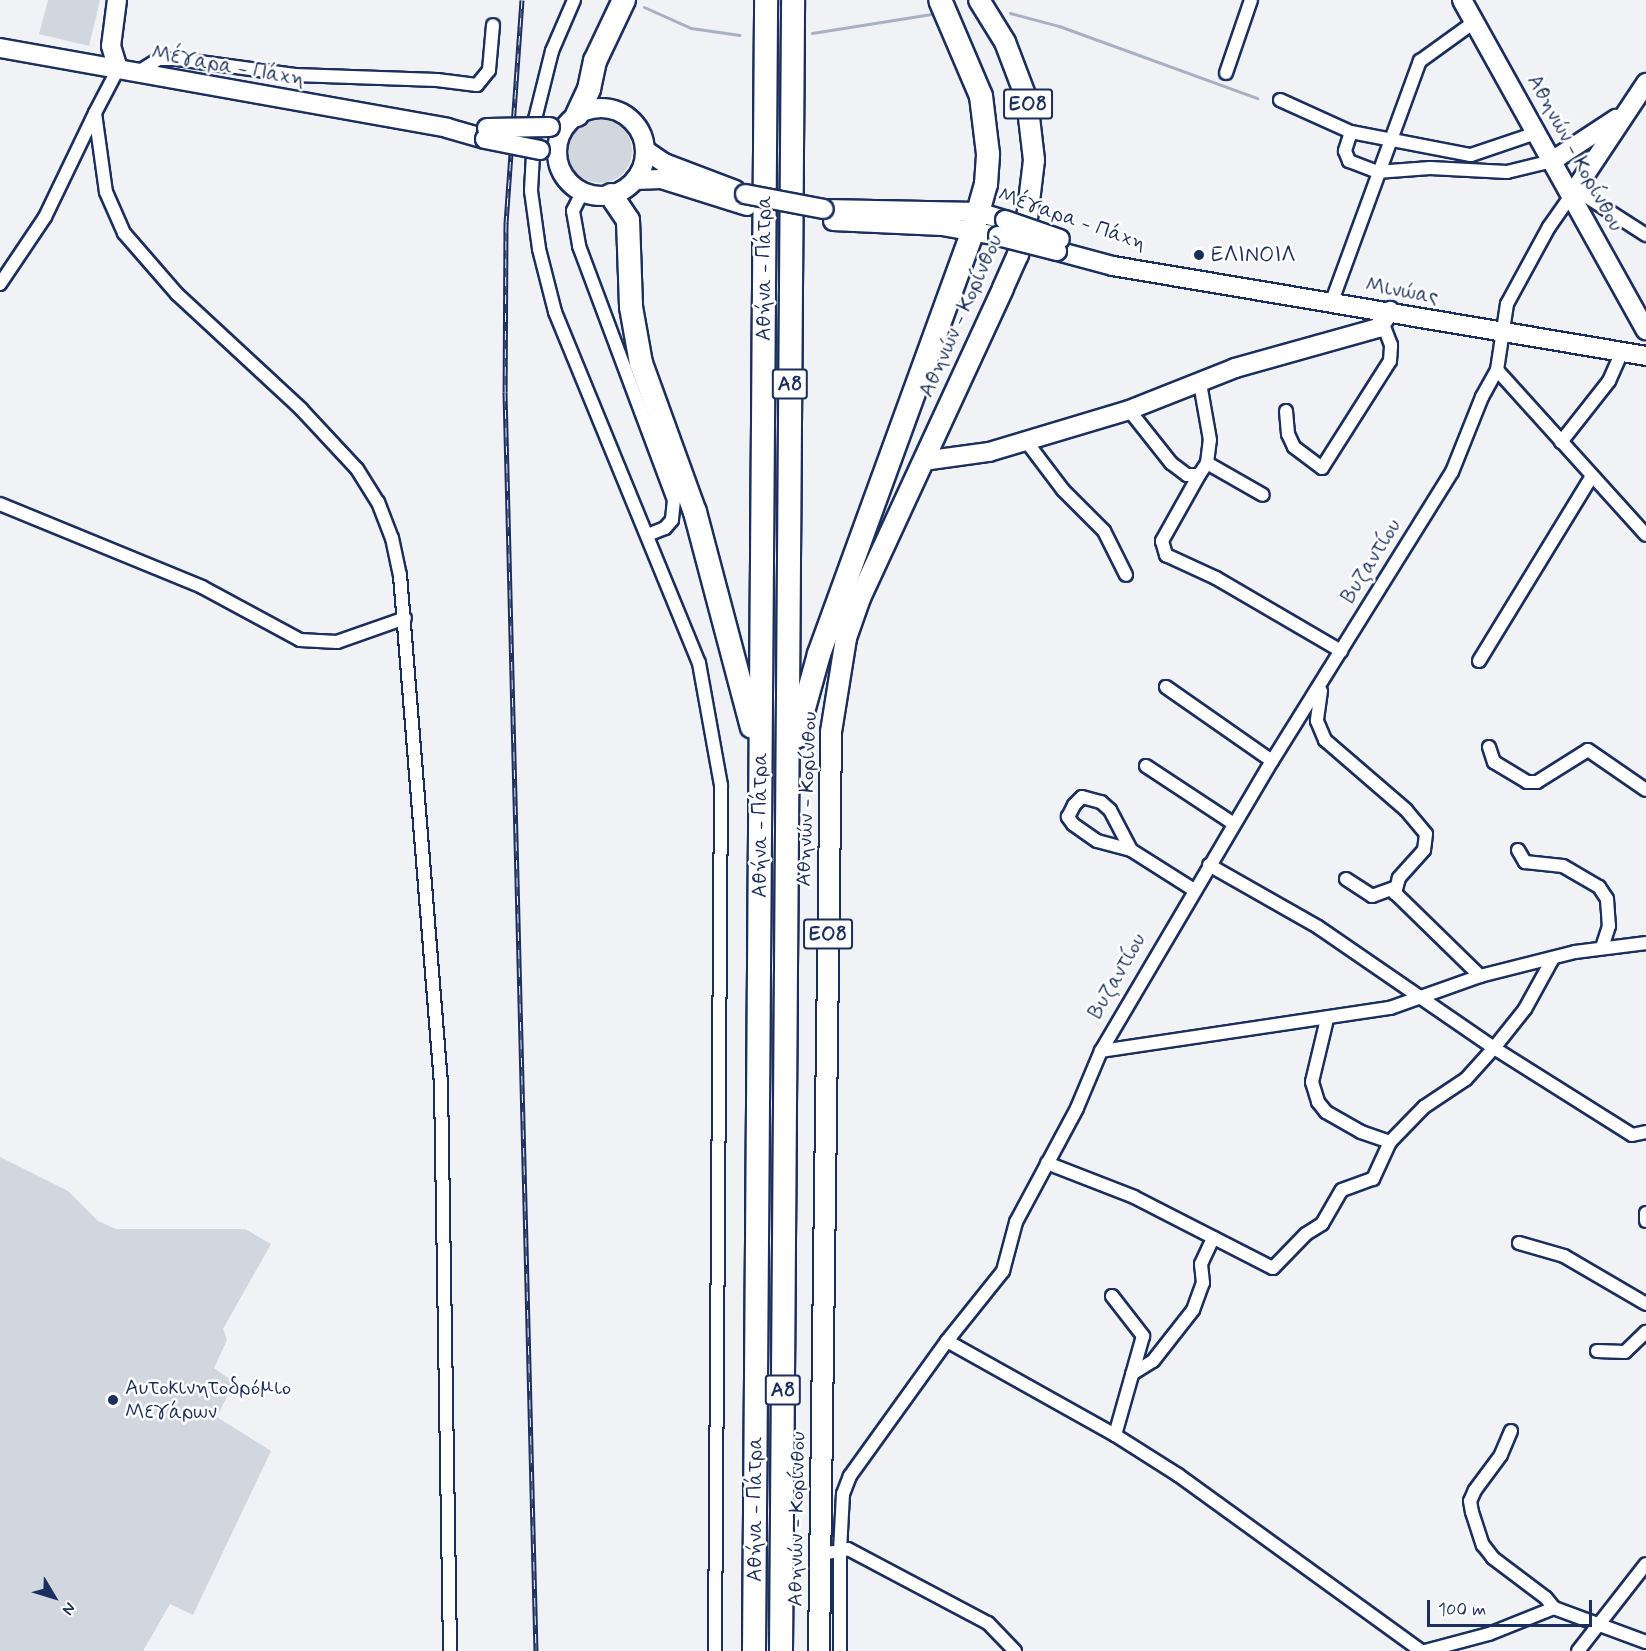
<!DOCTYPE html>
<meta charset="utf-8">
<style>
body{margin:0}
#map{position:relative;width:1646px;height:1651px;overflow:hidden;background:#f1f2f5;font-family:Mynerve,sans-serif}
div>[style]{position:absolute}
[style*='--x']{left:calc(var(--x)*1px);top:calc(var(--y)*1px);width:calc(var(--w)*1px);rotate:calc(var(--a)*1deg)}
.green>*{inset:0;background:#d2d6df;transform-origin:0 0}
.round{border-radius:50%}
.stream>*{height:3px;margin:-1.5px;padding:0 1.5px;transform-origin:1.5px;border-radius:1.5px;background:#a8b0c2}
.roads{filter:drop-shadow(2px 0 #1b2f5e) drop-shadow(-2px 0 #1b2f5e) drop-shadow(0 2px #1b2f5e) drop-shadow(0 -2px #1b2f5e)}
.street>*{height:12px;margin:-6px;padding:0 6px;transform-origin:6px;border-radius:6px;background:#fff}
.secondary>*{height:18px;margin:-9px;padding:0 9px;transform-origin:9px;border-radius:9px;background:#fff}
.secondary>.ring{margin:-9px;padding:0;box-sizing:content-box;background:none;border:18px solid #fff;border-radius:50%}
.primary>*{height:20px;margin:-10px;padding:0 10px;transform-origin:10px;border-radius:10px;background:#fff}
.highway>*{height:22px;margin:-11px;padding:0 11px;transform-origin:11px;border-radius:11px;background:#fff}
.rail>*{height:5px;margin-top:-2.5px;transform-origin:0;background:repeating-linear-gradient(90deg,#fff 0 9px,#1b2f5e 0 18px);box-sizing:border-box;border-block:2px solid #1b2f5e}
.bridges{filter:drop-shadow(2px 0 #1b2f5e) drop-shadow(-2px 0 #1b2f5e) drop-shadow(0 2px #1b2f5e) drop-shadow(0 -2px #1b2f5e)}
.secondary-bridge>*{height:18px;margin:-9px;padding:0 9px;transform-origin:9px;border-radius:9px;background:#fff}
.dots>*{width:16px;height:16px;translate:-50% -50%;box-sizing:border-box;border:3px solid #fff;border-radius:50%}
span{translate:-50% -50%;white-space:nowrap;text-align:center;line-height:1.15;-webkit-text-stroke:5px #fff;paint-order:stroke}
.shield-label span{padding:2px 4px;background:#fff;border:2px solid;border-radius:4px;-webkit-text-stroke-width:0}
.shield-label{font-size:20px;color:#1b2f5e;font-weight:700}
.street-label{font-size:21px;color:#1b2f5e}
.poi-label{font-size:21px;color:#1b2f5e}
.left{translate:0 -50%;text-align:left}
.north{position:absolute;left:24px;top:1567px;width:60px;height:60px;-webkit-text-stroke:4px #fff;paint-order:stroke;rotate:128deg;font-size:16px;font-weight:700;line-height:24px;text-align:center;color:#1b2f5e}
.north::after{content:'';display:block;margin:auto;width:21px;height:27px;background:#1b2f5e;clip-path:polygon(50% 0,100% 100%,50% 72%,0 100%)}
.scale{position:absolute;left:1427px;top:1600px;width:165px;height:27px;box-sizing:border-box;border:3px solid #1b2f5e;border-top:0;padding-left:8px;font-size:18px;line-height:21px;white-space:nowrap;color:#1b2f5e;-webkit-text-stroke:4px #fff;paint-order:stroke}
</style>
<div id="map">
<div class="green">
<i style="clip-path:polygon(48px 0,100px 0,89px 46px,39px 34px)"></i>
<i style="left:776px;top:0;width:6px;height:1651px"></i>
<i class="round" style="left:568px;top:119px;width:64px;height:64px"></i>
<i style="clip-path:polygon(0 1157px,68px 1191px,98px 1221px,116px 1229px,245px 1229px,271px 1244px,223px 1329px,227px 1340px,214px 1368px,234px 1382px,217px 1417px,271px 1451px,193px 1615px,170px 1604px,143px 1651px,0 1651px)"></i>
</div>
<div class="stream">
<i style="--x:644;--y:7;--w:51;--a:24.1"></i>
<i style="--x:691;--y:28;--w:49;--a:8.3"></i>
<i style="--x:1010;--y:13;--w:51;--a:14.9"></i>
<i style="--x:1059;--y:26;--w:211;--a:20"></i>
<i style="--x:812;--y:33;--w:121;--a:-9"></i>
</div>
<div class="roads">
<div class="street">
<i style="--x:574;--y:0;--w:56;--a:113.3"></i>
<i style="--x:552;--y:51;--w:70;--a:104"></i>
<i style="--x:535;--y:119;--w:72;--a:93.2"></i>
<i style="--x:531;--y:191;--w:59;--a:82.1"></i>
<i style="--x:539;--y:249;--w:65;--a:75.7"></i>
<i style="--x:555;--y:312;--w:379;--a:67.7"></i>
<i style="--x:699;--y:663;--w:124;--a:79.8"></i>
<i style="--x:721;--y:785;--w:866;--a:90.4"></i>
<i style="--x:118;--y:69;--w:50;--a:117.6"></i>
<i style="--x:95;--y:113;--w:80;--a:82.1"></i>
<i style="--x:106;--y:192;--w:45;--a:66.3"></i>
<i style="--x:124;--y:233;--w:81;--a:49"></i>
<i style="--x:177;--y:294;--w:169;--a:42.8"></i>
<i style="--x:301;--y:409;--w:82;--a:47"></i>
<i style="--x:357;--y:469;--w:39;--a:58"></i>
<i style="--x:378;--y:502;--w:39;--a:69"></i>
<i style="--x:392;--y:538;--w:38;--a:78"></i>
<i style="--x:400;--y:575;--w:511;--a:85.39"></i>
<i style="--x:441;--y:1084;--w:567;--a:89.09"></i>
<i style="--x:138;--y:72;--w:25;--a:-32"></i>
<i style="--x:159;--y:59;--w:18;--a:0"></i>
<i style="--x:177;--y:59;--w:119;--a:7.7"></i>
<i style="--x:295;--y:75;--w:142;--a:2"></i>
<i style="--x:437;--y:80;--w:40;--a:7.1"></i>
<i style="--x:477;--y:85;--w:19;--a:-51"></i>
<i style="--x:489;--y:70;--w:45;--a:-84.9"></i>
<i style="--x:1226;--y:73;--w:77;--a:-71.1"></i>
<i style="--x:1280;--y:100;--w:78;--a:24.3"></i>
<i style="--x:1351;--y:132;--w:20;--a:108"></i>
<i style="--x:1345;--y:151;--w:11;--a:68"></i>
<i style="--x:1349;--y:161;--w:30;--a:21"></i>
<i style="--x:1377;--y:172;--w:53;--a:-4.3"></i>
<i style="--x:1430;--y:168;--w:77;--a:3"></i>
<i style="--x:1507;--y:172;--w:46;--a:-13.7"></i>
<i style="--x:1351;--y:132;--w:122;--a:10.9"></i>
<i style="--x:1471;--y:155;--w:69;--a:-18.7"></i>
<i style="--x:1587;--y:179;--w:13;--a:117"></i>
<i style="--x:1581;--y:191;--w:5;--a:53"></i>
<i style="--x:1584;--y:195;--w:74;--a:32.8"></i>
<i style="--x:582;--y:193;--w:20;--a:117"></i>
<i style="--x:573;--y:211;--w:36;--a:80"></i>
<i style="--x:579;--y:246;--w:271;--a:69.5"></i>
<i style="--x:674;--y:500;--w:20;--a:96"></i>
<i style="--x:672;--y:520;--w:11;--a:131"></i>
<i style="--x:665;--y:528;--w:18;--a:158"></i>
<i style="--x:0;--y:284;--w:81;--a:-56.1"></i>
<i style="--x:45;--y:217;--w:115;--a:-64.3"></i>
<i style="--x:1332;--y:301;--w:256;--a:-69.9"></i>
<i style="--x:1420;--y:61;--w:67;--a:-35.8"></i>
<i style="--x:1497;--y:370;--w:222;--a:47.9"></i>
<i style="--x:1129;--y:410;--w:68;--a:51.6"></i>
<i style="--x:1171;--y:463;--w:20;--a:37"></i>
<i style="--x:1187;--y:475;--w:12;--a:0"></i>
<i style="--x:1199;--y:475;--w:14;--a:-56"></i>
<i style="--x:1207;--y:463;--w:23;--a:-83"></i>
<i style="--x:1210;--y:440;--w:58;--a:-100"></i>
<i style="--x:1286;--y:411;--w:23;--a:85"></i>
<i style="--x:1288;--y:434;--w:14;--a:65"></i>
<i style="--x:1294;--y:447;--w:35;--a:37"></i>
<i style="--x:1322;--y:468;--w:127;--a:-57.6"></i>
<i style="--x:1390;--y:361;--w:16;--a:-86"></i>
<i style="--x:1391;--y:345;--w:22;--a:-111"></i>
<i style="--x:1026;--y:441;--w:61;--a:52.9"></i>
<i style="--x:1063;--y:490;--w:58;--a:45"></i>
<i style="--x:1104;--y:531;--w:49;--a:63.4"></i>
<i style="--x:1561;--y:442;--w:78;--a:-51.8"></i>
<i style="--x:1609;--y:381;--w:32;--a:-66"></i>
<i style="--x:1207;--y:463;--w:64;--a:29.7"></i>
<i style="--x:1199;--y:475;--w:76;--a:119.3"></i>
<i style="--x:1162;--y:541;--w:15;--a:74"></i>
<i style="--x:1166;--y:555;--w:55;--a:24.7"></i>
<i style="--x:1216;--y:578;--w:145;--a:30.3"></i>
<i style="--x:0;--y:504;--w:218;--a:22.3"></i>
<i style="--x:202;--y:587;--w:111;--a:28.4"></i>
<i style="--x:300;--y:640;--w:37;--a:3"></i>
<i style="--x:337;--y:642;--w:72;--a:-19.4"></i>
<i style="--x:1479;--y:661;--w:217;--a:-58.6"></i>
<i style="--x:1166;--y:687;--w:129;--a:34.9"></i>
<i style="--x:1321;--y:691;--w:30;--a:98"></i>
<i style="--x:1317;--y:721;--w:21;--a:67"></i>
<i style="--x:1325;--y:740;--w:107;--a:40.8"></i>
<i style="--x:1406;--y:810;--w:31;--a:50"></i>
<i style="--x:1426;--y:834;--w:16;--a:97"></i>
<i style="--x:1424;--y:850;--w:38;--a:132"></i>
<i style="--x:1399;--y:878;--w:16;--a:105"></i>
<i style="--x:1395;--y:893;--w:119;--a:44.3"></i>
<i style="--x:1489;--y:747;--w:16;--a:72"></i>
<i style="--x:1494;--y:762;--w:39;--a:31"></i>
<i style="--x:1527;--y:782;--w:10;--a:0"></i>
<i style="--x:1537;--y:782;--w:60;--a:-32.1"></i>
<i style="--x:1588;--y:750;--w:70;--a:34.6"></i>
<i style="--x:1146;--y:766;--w:105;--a:33.4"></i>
<i style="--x:1131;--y:850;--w:35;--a:-165"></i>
<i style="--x:1097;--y:841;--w:29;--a:-145"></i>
<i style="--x:1073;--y:824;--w:9;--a:-126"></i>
<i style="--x:1068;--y:817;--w:13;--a:-63"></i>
<i style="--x:1074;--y:805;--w:11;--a:-45"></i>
<i style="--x:1082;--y:797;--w:20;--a:15"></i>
<i style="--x:1101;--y:802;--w:12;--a:42"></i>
<i style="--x:1110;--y:810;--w:45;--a:62.3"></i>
<i style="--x:1131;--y:850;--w:75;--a:32.4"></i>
<i style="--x:1518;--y:850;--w:14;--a:60"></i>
<i style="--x:1525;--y:862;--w:38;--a:6"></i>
<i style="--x:1563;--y:866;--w:42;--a:30.3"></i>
<i style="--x:1599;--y:887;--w:14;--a:56"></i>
<i style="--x:1607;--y:899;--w:27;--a:86"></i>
<i style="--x:1609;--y:926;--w:22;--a:108"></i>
<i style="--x:1209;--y:865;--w:125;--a:29.6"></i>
<i style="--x:1318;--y:927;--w:214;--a:34.5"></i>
<i style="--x:1494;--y:1048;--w:163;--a:32.2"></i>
<i style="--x:1632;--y:1135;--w:14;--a:-12"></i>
<i style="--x:1346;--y:879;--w:31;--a:33"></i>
<i style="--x:1372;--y:896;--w:23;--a:-20"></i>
<i style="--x:1327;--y:1019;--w:65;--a:103.4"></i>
<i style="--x:1312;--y:1082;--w:21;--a:73"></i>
<i style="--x:1318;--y:1102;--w:13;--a:51"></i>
<i style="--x:1326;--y:1112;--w:40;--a:29.7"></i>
<i style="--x:1361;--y:1132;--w:31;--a:19"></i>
<i style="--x:1390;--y:1142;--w:49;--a:-45.8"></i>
<i style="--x:1424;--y:1107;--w:50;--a:-33.7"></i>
<i style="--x:1466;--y:1079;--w:42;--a:-47.9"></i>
<i style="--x:1494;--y:1048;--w:50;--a:-51.5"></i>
<i style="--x:1525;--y:1009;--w:56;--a:-61.1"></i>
<i style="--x:1101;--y:1051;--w:337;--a:-59.5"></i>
<i style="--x:1272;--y:761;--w:340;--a:-58.1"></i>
<i style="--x:1452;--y:472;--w:81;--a:-68.2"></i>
<i style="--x:1482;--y:397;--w:31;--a:-61"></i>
<i style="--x:1497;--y:370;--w:67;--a:-81.4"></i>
<i style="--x:1507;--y:304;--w:88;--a:-61.4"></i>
<i style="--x:1549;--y:227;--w:38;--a:-55"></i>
<i style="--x:1047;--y:1163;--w:93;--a:21.3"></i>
<i style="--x:1134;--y:1197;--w:156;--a:27.1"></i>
<i style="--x:1273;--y:1268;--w:47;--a:-45.9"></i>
<i style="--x:1306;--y:1234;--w:19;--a:-32"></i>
<i style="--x:1322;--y:1224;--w:39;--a:-60"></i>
<i style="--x:1342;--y:1190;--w:33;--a:-20"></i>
<i style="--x:1373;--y:1179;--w:41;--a:-65.3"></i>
<i style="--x:1646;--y:1213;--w:8;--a:90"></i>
<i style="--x:1519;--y:1243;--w:47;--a:16.1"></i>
<i style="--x:1564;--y:1256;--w:95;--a:30.3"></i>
<i style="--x:1112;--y:1296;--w:51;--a:52.2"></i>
<i style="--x:1143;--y:1336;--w:103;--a:105.8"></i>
<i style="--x:947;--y:1341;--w:193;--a:29.2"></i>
<i style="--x:1115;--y:1435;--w:75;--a:32.4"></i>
<i style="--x:1178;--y:1475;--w:300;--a:35.9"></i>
<i style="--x:1597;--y:1351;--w:28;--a:2"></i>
<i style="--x:1625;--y:1352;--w:29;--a:-44"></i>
<i style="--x:1132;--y:1374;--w:25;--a:-32"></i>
<i style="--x:1153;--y:1361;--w:65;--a:-51.9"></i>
<i style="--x:1193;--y:1310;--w:29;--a:-70"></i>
<i style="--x:1203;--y:1283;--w:19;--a:-96"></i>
<i style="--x:1201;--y:1264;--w:29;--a:-65"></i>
<i style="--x:1511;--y:1431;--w:26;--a:113"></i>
<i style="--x:1501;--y:1455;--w:44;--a:126.6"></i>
<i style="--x:1475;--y:1490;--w:12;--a:114"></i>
<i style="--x:1470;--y:1501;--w:11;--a:80"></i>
<i style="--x:1472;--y:1512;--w:35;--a:72"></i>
<i style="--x:1483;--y:1545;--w:16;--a:52"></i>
<i style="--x:1493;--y:1558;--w:66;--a:37"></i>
<i style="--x:1546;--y:1598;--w:13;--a:51"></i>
<i style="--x:819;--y:1554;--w:21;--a:-8"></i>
<i style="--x:840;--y:1551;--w:57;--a:-87"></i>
<i style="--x:843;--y:1494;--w:19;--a:-69"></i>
<i style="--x:850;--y:1476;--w:166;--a:-54.3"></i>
<i style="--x:947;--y:1341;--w:90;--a:-51.3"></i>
<i style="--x:1003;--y:1271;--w:51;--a:-75.1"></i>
<i style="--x:1016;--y:1222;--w:129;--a:-61.8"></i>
<i style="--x:1077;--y:1108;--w:62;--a:-67.2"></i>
<i style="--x:1101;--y:1051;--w:292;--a:-8.5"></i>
<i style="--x:1390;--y:1008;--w:96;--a:-19.6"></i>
<i style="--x:1480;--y:976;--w:98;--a:-14.2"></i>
<i style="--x:1575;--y:952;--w:72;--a:-7.2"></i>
<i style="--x:840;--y:1651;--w:100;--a:-90"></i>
<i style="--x:840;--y:1551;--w:8;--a:-14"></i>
<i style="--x:848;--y:1549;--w:158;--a:27.9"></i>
<i style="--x:988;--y:1623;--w:39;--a:46"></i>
<i style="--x:1425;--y:1651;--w:66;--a:-14.9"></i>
<i style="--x:1489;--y:1634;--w:70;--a:-21.8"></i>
<i style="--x:1554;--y:1608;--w:98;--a:20.3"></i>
<i style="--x:1578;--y:1651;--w:110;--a:-52"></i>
</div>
<div class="secondary">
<i style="--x:117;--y:0;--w:46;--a:97.4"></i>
<i style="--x:111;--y:46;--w:24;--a:73"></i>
<i style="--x:1462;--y:0;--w:378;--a:60.9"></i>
<i style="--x:0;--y:48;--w:454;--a:10.1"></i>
<i style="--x:447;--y:128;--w:40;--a:16"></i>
<i class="ring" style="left:557px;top:108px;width:70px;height:70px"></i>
<i style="--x:645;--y:150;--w:23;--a:34"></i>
<i style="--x:664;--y:163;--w:76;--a:20.8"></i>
<i style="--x:1552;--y:161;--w:77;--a:-33.3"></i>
<i style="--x:635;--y:180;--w:26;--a:-2"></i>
<i style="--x:661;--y:179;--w:90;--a:17.4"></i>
<i style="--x:1571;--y:196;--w:136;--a:-56.4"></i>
<i style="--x:824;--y:209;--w:154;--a:1.1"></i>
<i style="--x:978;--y:212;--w:28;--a:17"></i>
<i style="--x:833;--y:221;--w:109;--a:2.6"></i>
<i style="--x:942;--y:226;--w:57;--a:10.1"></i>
<i style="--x:1057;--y:251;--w:58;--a:15"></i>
<i style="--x:1113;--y:266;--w:541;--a:9.58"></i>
<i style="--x:923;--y:461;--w:67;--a:-7.8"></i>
<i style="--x:989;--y:452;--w:146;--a:-16.7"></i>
<i style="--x:1129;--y:410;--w:114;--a:-21.6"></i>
<i style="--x:1235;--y:368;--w:148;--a:-15.6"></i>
<i style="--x:1378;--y:328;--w:21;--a:-55"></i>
</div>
<div class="primary">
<i style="--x:819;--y:1651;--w:919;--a:-89.25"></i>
<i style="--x:831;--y:732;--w:95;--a:-80.9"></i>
<i style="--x:846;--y:638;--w:42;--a:-70.7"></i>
<i style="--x:860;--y:598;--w:341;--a:-65.2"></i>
<i style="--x:1003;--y:288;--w:36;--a:-66"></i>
<i style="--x:1018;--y:255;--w:38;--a:-76"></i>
<i style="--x:1027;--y:218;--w:58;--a:-83.1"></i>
<i style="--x:1034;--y:160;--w:60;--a:-96.7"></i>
<i style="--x:1027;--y:100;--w:62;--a:-110.8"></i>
<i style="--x:1005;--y:42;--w:49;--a:-121.8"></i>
</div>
<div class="highway">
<i style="--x:577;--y:115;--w:29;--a:-65"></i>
<i style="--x:589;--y:89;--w:29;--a:-78"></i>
<i style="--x:595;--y:61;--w:68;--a:-64.6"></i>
<i style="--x:611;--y:195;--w:30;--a:56"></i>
<i style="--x:628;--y:220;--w:87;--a:88"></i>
<i style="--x:631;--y:307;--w:57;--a:79.9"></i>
<i style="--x:641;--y:363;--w:158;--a:70.1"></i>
<i style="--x:695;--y:512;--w:222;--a:75.2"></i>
<i style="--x:796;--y:737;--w:86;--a:-74.5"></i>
<i style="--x:819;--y:654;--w:451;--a:-70"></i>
<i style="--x:973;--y:230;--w:48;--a:-74.2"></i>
<i style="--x:986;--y:184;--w:30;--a:-86"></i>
<i style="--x:988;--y:154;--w:58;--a:-96.9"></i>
<i style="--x:981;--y:96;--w:104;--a:-113.1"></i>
<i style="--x:754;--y:1651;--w:1651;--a:-89.58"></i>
<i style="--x:781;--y:1651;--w:1651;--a:-89.58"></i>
</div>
</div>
<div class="rail">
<i style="--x:522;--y:0;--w:224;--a:94.1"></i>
<i style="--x:506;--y:223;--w:169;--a:90.3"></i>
<i style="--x:505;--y:392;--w:1259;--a:88.59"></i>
</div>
<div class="bridges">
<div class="secondary-bridge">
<i style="--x:487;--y:128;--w:63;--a:-0.9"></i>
<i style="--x:485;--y:139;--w:56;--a:11.3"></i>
<i style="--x:745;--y:194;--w:80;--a:10.8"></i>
<i style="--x:1005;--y:220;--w:58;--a:19.1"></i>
<i style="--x:998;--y:236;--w:61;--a:14.3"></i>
</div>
</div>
<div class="dots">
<i style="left:1199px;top:255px;background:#1b2f5e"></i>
<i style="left:113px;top:1400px;background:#1b2f5e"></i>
</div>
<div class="shield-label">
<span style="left:1028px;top:104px">ΕΟ8</span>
<span style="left:790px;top:384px">Α8</span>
<span style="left:828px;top:934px">ΕΟ8</span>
<span style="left:783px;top:1390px">Α8</span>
</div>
<div class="street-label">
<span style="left:228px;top:66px;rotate:10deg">Μέγαρα - Πάχη</span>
<span style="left:1575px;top:153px;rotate:61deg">Αθηνών - Κορίνθου</span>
<span style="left:1072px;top:219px;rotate:19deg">Μέγαρα - Πάχη</span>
<span style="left:764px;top:268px;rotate:-90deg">Αθήνα - Πάτρα</span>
<span style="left:1402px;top:291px;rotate:10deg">Μινώας</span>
<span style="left:961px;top:316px;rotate:-66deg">Αθηνών - Κορίνθου</span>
<span style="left:1371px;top:561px;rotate:-58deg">Βυζαντίου</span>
<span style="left:807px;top:799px;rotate:-88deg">Αθηνών - Κορίνθου</span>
<span style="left:760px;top:825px;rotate:-90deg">Αθήνα - Πάτρα</span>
<span style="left:1117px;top:976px;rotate:-60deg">Βυζαντίου</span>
<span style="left:755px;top:1509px;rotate:-90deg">Αθήνα - Πάτρα</span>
<span style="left:797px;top:1519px;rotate:-89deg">Αθηνών - Κορίνθου</span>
</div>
<div class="poi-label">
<span class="left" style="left:1211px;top:255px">ΕΛΙΝΟΙΛ</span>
<span class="left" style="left:125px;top:1400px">Αυτοκινητοδρόμιο<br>Μεγάρων</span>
</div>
<div class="north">N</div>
<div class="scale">100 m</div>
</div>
